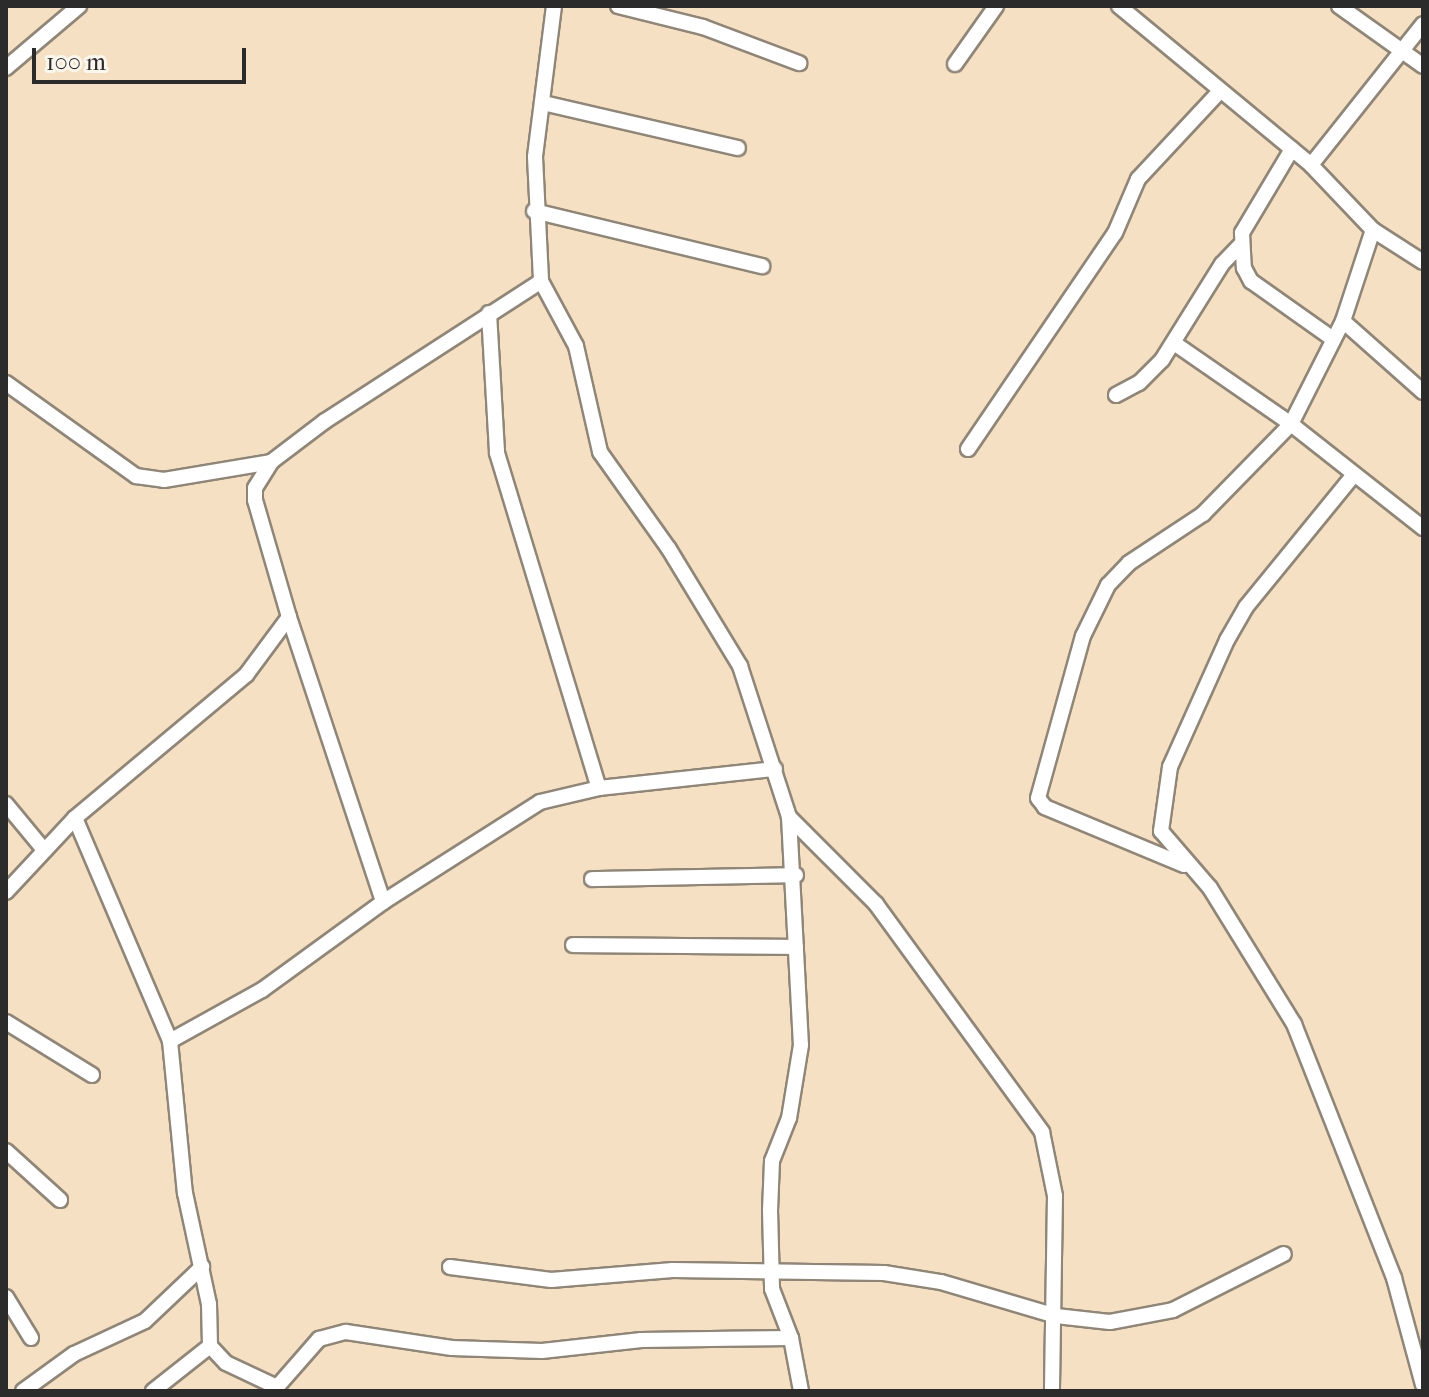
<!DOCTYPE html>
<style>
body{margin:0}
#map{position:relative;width:1429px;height:1397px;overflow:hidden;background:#f5e0c4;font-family:"IM FELL French Canon",serif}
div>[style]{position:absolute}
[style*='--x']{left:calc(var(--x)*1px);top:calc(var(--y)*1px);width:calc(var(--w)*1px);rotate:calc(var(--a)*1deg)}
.roads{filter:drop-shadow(2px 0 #908678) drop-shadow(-2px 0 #908678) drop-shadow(0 2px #908678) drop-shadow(0 -2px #908678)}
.minor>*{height:14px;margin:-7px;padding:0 7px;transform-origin:7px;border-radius:7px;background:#fff}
span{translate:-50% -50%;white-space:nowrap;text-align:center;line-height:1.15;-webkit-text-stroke:8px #fbf7ec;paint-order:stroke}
.frame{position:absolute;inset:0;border:8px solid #2b2b2b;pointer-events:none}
.scale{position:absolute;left:32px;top:48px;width:214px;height:36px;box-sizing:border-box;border:4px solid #2b2b2b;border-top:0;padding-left:10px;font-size:24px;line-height:28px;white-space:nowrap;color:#2b2b2b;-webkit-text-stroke:6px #fbf7ec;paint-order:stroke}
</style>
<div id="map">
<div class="roads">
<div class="minor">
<i style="--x:554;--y:6;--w:152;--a:97.2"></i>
<i style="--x:535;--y:157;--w:124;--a:87.2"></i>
<i style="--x:541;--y:281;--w:74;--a:61.7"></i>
<i style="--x:576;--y:346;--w:109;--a:77.2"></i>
<i style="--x:600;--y:452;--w:119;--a:54.6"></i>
<i style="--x:669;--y:549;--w:137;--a:58.7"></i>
<i style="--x:740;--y:666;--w:159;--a:72"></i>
<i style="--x:789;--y:817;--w:228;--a:87"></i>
<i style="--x:801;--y:1045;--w:74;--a:99.3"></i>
<i style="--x:789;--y:1118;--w:46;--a:111.6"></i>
<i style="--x:772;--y:1161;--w:49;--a:92.3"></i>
<i style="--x:770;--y:1210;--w:79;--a:88.5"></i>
<i style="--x:772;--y:1289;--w:53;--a:68.8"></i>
<i style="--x:791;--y:1338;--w:54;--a:79.3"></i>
<i style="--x:618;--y:6;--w:88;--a:13.9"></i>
<i style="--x:703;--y:27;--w:103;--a:20.6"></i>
<i style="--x:1119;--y:6;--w:249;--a:39.6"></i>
<i style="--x:1311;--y:165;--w:90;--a:46.4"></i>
<i style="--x:1373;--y:230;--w:59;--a:32.6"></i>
<i style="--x:1339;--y:6;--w:103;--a:35.5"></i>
<i style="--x:955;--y:64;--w:71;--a:-54.7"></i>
<i style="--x:6;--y:68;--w:96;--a:-40.3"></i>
<i style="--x:543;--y:103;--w:200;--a:13"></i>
<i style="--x:1292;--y:149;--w:98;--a:120.8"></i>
<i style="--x:1242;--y:233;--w:35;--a:87"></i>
<i style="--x:1244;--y:268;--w:15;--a:62"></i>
<i style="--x:1251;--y:281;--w:100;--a:35.3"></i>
<i style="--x:1311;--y:165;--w:180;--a:-51.5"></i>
<i style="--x:534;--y:211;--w:235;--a:13.6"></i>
<i style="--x:489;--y:313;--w:140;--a:86.7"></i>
<i style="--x:497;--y:453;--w:350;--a:73.1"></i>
<i style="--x:1343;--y:321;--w:107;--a:41.6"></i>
<i style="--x:1174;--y:343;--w:142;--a:34.7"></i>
<i style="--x:1291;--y:424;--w:168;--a:38.2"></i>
<i style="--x:6;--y:383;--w:160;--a:35.6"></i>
<i style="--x:136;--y:476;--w:28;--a:8"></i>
<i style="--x:164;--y:480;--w:109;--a:-9.5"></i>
<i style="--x:1116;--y:395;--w:26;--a:-28"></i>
<i style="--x:1139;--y:383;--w:33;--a:-45"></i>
<i style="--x:1162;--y:360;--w:113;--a:-58"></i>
<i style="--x:1222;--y:264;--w:28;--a:-46"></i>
<i style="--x:968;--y:449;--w:261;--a:-55.8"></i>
<i style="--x:1115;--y:233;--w:59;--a:-66.9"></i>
<i style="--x:1138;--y:179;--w:120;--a:-47"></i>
<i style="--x:1352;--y:477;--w:168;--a:129.2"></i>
<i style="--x:1246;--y:607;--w:38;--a:120"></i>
<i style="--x:1227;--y:640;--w:139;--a:114.2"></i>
<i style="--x:1170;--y:767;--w:65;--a:98"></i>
<i style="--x:1161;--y:831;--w:75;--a:49.3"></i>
<i style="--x:1210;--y:888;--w:160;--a:58.3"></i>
<i style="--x:1294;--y:1024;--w:273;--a:68.5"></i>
<i style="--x:1394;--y:1278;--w:111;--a:74.8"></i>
<i style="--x:289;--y:617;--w:300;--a:71.7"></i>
<i style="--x:6;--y:804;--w:60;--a:50.4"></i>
<i style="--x:789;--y:817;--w:123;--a:45"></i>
<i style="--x:876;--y:904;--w:282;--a:53.9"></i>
<i style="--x:1042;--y:1132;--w:65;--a:78.5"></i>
<i style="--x:1055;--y:1196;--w:195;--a:90.9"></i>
<i style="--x:75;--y:818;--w:242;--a:66.9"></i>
<i style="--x:170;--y:1041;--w:153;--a:84.4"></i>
<i style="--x:185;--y:1193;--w:114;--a:77.8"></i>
<i style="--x:209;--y:1304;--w:42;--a:88.6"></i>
<i style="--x:210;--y:1346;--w:23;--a:47"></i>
<i style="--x:226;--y:1363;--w:56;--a:25.2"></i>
<i style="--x:277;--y:1387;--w:64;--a:-48.8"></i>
<i style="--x:319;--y:1339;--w:28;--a:-15"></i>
<i style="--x:346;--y:1332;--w:107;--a:8.6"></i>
<i style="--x:452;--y:1348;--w:90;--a:1.9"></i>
<i style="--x:542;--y:1351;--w:100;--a:-6.3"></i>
<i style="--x:641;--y:1340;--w:150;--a:-0.8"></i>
<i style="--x:1184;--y:865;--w:151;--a:-157.4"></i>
<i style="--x:1045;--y:807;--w:11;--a:-128"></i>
<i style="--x:1038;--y:798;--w:168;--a:-74.5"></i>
<i style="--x:1083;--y:636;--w:57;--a:-63.9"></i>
<i style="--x:1108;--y:585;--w:30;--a:-46"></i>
<i style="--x:1129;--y:563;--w:89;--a:-33.5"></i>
<i style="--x:1203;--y:514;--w:126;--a:-45.6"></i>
<i style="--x:1291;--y:424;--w:115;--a:-63.2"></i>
<i style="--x:1343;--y:321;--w:96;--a:-71.8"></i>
<i style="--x:592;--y:879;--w:204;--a:-1.1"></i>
<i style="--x:6;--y:892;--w:101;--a:-47"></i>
<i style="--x:75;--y:818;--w:223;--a:-39.9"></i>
<i style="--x:246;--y:675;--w:72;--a:-53.4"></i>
<i style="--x:289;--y:617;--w:122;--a:-106.2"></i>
<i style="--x:255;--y:500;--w:12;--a:-90"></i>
<i style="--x:255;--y:488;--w:31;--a:-58"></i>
<i style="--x:271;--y:462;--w:68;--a:-37.2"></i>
<i style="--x:325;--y:421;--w:257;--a:-32.9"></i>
<i style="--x:573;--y:945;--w:223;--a:0.5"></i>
<i style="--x:6;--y:1022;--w:101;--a:31.6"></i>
<i style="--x:170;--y:1041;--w:105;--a:-29"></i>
<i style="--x:262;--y:990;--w:150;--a:-36"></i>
<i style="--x:383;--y:902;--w:186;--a:-32.5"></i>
<i style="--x:540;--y:802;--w:61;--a:-13.3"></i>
<i style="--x:599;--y:788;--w:177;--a:-6.2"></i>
<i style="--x:6;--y:1151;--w:73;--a:42.2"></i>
<i style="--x:450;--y:1267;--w:102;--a:7.3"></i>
<i style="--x:551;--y:1280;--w:122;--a:-4.7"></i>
<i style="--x:673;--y:1270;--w:211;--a:0.8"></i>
<i style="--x:884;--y:1273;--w:58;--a:9"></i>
<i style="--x:941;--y:1282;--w:120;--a:16.5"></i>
<i style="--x:1056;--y:1316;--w:54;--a:6.3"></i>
<i style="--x:1110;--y:1322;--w:64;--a:-10.8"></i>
<i style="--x:1173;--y:1310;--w:124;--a:-26.8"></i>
<i style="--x:6;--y:1297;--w:48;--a:58.6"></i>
<i style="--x:23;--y:1391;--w:63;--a:-36"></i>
<i style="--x:74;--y:1354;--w:78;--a:-24.9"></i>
<i style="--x:145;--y:1321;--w:79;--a:-43.5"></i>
<i style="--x:153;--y:1391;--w:73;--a:-38.3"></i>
</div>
</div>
<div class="frame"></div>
<div class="scale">100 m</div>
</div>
